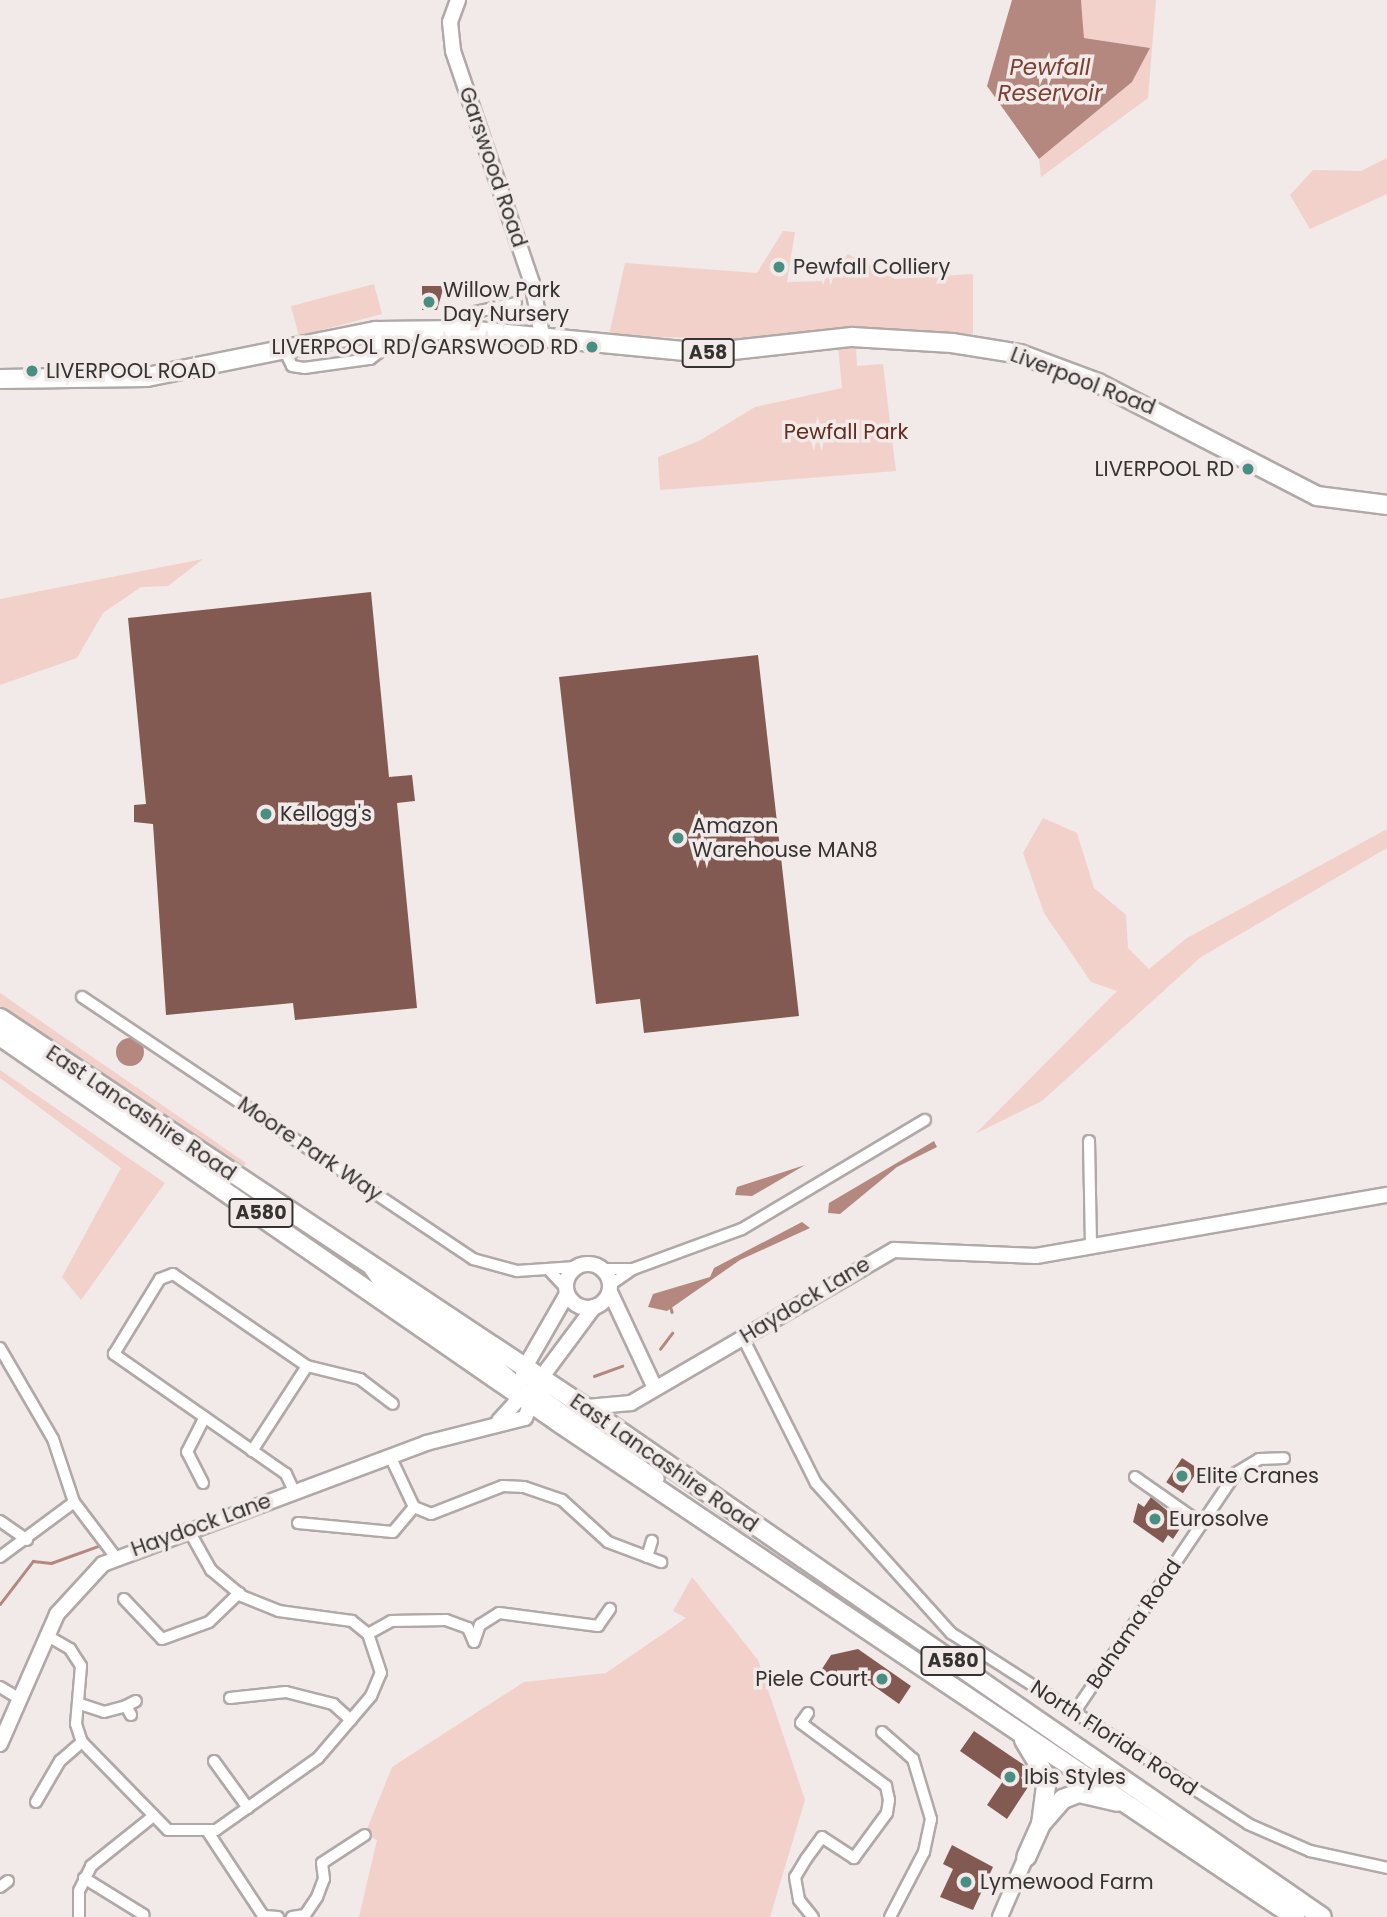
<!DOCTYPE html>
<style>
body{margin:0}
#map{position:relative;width:1387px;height:1917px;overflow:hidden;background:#f1eae8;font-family:Poppins,sans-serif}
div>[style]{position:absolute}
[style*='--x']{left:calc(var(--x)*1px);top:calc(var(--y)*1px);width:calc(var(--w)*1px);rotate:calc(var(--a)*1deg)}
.green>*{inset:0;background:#f2d1ca;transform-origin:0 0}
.water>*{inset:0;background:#b4887e}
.round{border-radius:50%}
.stream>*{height:2.5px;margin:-1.25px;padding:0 1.25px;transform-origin:1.25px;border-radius:1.25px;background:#b4887e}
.building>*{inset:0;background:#835a52;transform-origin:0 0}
.roads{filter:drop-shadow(2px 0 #b0a9a8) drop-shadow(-2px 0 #b0a9a8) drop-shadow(0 2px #b0a9a8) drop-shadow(0 -2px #b0a9a8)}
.street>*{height:10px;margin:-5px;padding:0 5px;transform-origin:5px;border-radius:5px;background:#fff}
.secondary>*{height:14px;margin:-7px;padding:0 7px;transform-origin:7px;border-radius:7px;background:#fff}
.secondary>.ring{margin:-7px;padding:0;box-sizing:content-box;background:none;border:14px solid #fff;border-radius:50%}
.highway>*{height:18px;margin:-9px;padding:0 9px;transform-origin:9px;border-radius:9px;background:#fff}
.dots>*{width:19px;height:19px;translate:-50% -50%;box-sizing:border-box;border:4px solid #f1eae8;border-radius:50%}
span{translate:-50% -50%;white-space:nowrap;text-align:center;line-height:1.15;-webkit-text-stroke:7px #f1eae8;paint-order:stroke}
.shield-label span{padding:2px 5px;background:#f1eae8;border:2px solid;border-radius:5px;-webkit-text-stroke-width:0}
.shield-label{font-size:19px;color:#353332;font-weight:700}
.street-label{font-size:21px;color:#353332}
.poi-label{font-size:21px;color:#353332}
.left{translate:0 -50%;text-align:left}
.right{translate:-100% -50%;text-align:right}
.park-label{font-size:21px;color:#642b20}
.water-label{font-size:23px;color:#7b3f33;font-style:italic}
</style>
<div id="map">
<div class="green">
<i style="clip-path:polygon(1081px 0,1156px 0,1148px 98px,1041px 177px,1039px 159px,1132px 82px,1149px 48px,1084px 38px)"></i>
<i style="clip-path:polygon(1387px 158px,1387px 194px,1310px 229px,1290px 195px,1313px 170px,1361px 171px)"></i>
<i style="clip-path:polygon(783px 231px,795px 232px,787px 282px,824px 281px,848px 254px,895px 279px,973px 274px,973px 334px,848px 329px,774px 341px,609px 335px,625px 263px,757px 273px)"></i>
<i style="left:374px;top:284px;width:31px;height:86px;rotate:75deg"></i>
<i style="clip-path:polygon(856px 346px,857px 366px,883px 364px,896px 471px,660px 490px,658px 457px,699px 441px,755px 407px,842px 388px,838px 347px)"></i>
<i style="clip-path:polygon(203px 559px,168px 586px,141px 587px,103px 613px,77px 658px,0 685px,0 599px)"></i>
<i style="clip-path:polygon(1043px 818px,1077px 833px,1094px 888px,1126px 915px,1128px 948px,1149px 969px,1187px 938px,1387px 829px,1387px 848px,1201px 957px,1042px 1101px,975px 1134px,1117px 991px,1091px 982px,1044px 913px,1023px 853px)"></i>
<i style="clip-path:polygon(0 993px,246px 1163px,241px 1170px,0 1009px)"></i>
<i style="clip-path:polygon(0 1070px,165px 1183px,81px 1300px,62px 1277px,121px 1168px,0 1078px)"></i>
<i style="clip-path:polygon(692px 1577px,758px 1660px,805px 1800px,770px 1917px,359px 1917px,377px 1840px,365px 1834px,392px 1767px,524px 1682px,606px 1673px,686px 1618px,673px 1611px)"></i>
</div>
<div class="water">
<i style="clip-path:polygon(1012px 0,1081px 0,1084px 38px,1150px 48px,1132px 82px,1039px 159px,987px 86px)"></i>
<i class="round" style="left:116px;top:1038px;width:28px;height:28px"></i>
<i style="clip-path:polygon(934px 1141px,937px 1147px,897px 1167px,840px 1214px,828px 1213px,829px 1203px)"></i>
<i style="clip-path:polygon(805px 1165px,752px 1196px,735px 1195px,737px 1187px)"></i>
<i style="clip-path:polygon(802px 1222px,810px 1228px,740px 1260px,667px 1311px,648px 1307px,653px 1294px,710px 1277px,714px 1268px)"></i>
</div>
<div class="stream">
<i style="--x:671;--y:1308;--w:4;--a:76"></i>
<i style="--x:660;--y:1349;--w:20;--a:-53"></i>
<i style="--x:594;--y:1376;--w:30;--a:-20"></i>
<i style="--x:0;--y:1604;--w:54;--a:-52.5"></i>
<i style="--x:33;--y:1561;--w:18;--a:6"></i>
<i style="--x:51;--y:1563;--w:50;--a:-19.9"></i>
</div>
<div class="building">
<i style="clip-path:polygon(422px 286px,444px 286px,437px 310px,422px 310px)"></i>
<i style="clip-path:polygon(371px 592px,389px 777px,412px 775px,415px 801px,397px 803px,417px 1008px,295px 1020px,293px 1003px,166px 1015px,153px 824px,134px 822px,134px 805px,146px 804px,128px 618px)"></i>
<i style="clip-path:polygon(758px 655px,799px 1016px,644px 1033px,640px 999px,596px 1004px,559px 677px)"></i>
<i style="left:1182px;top:1458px;width:20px;height:29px;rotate:33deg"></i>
<i style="clip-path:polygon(1151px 1497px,1183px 1524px,1173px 1539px,1168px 1535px,1163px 1543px,1133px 1522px,1138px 1503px,1144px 1507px)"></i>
<i style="clip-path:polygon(858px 1649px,911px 1686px,899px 1704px,854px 1672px,837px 1684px,820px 1672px,831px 1655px)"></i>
<i style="clip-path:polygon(974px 1731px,1027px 1767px,1021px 1778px,1030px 1784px,1007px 1819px,987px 1805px,1003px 1781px,960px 1751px)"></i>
<i style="clip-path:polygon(952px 1845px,993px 1867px,973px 1910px,940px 1897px,953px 1869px,943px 1864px)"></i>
</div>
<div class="roads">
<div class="street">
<i style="--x:466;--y:330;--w:18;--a:-74"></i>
<i style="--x:471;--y:313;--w:46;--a:-12.5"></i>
<i style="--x:282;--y:346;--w:22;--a:63"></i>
<i style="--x:292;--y:366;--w:12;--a:9"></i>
<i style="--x:304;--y:368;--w:67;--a:-7.8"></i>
<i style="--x:370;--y:359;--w:10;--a:-37"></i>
<i style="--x:378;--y:353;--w:23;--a:-83"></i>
<i style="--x:82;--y:997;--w:471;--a:33.8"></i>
<i style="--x:473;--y:1259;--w:46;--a:15.3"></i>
<i style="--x:517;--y:1271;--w:59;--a:-3.9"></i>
<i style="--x:1089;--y:1141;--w:105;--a:88.9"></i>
<i style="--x:602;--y:1269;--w:31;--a:0"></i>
<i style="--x:550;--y:1271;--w:23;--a:47"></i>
<i style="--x:610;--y:1285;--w:28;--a:-35"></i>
<i style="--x:633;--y:1269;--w:116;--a:-20.2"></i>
<i style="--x:742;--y:1229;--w:213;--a:-30.8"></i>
<i style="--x:743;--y:1338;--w:162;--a:63.3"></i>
<i style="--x:816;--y:1483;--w:202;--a:48"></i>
<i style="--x:951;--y:1633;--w:353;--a:32.7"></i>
<i style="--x:1248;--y:1824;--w:68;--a:23.5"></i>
<i style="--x:1310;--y:1851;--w:79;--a:12.4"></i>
<i style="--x:0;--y:1348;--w:105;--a:59.8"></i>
<i style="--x:53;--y:1439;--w:66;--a:71.6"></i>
<i style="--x:74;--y:1502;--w:68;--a:52.8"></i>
<i style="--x:252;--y:1451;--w:101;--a:-57.1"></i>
<i style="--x:390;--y:1456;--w:56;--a:64.8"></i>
<i style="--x:414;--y:1507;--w:18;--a:22"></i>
<i style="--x:431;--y:1514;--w:77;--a:-21.3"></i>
<i style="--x:503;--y:1486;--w:21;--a:3"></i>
<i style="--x:524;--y:1487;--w:40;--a:18.9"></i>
<i style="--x:562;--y:1500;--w:62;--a:42.4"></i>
<i style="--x:608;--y:1542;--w:57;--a:20.7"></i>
<i style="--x:1135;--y:1477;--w:82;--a:35"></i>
<i style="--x:203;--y:1483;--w:35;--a:-117"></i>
<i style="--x:187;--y:1452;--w:39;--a:-63"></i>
<i style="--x:294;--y:1491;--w:19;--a:-115"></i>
<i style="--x:286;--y:1474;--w:210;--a:-145.1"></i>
<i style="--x:114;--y:1354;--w:88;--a:-58.5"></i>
<i style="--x:160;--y:1279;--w:14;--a:-21"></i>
<i style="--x:173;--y:1274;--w:163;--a:34.5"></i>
<i style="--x:307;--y:1366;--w:55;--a:13.8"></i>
<i style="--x:360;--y:1379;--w:41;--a:37.1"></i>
<i style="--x:0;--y:1521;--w:33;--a:35"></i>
<i style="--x:298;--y:1523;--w:95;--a:5.4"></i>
<i style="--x:393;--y:1532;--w:33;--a:-50"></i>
<i style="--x:0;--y:1557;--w:92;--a:-36.6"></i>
<i style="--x:647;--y:1557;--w:17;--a:-73"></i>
<i style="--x:124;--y:1599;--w:55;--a:46.5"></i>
<i style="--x:162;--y:1639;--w:50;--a:-19.9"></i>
<i style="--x:209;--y:1622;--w:42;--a:-44"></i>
<i style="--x:368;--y:1634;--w:26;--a:-29"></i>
<i style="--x:391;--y:1621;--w:55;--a:-1"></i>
<i style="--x:446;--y:1620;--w:23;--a:20"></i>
<i style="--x:468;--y:1628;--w:15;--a:67"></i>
<i style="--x:474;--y:1642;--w:18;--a:-71"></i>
<i style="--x:480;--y:1625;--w:22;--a:-32"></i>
<i style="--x:499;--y:1613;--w:100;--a:7.5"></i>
<i style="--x:598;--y:1626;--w:21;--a:-55"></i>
<i style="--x:46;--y:1635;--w:28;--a:30"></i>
<i style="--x:70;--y:1649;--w:20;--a:57"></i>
<i style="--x:81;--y:1666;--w:58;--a:94.9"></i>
<i style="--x:76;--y:1724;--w:19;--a:72"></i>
<i style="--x:82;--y:1742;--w:123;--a:45.7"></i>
<i style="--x:168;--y:1830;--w:48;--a:0"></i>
<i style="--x:216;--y:1830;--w:125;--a:-35.2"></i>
<i style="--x:318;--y:1758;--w:82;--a:-49.5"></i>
<i style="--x:371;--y:1696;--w:25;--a:-67"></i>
<i style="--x:381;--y:1673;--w:41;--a:-108.4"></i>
<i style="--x:368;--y:1634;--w:21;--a:-141"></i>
<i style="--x:352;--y:1621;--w:74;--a:-172.2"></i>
<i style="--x:279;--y:1611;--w:40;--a:-158"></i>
<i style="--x:242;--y:1596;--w:40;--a:-140"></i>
<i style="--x:211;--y:1570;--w:47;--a:-119.3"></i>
<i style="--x:0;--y:1687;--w:23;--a:31"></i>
<i style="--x:230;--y:1698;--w:56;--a:-6.1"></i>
<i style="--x:286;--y:1692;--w:49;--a:14.3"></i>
<i style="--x:333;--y:1704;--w:24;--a:42"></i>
<i style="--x:80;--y:1704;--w:25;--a:18"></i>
<i style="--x:104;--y:1712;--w:23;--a:-15"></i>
<i style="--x:808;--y:1713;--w:12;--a:125"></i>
<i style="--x:801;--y:1723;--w:106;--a:36.5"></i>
<i style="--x:886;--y:1786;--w:14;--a:78"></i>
<i style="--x:889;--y:1800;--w:13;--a:99"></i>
<i style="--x:887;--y:1813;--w:56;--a:126.3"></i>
<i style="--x:854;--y:1858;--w:38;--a:-147"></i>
<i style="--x:822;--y:1837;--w:27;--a:126"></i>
<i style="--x:806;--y:1859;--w:21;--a:121"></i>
<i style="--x:795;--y:1877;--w:23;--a:80"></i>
<i style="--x:799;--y:1900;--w:22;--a:51"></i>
<i style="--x:1074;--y:1713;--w:290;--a:-56"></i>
<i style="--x:1236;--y:1473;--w:27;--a:-31"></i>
<i style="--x:1259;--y:1459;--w:25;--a:-2"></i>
<i style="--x:131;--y:1715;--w:10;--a:-119"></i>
<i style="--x:126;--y:1706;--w:11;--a:-27"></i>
<i style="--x:882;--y:1732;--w:41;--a:41.1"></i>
<i style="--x:913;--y:1759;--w:63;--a:73.3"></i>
<i style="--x:931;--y:1819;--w:34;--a:102"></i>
<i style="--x:924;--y:1852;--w:73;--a:117.6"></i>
<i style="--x:214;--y:1761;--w:58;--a:54.1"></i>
<i style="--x:36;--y:1802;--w:48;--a:-59.7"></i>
<i style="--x:60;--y:1761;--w:29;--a:-41"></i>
<i style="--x:208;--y:1832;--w:102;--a:56.6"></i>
<i style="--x:84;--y:1878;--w:70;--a:31.7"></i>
<i style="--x:0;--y:1887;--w:10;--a:-37"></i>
<i style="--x:264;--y:1916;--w:14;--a:4"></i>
<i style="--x:79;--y:1917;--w:26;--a:-90"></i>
<i style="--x:79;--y:1891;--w:28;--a:-64"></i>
<i style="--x:91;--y:1866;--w:77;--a:-38.7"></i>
<i style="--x:292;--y:1917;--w:13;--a:-9"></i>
<i style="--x:305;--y:1915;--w:22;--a:-56"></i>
<i style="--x:317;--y:1897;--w:19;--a:-69"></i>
<i style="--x:324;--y:1879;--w:16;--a:-97"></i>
<i style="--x:322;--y:1863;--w:51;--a:-33.1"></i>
</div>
<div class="secondary">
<i style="--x:458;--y:0;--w:23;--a:110"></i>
<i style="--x:450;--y:22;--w:29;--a:84"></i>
<i style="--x:453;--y:51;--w:245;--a:71.2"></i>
<i style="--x:532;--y:283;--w:53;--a:79.1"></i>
<i class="ring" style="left:566px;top:1264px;width:30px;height:30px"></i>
<i style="--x:371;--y:1268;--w:21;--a:55"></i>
<i style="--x:383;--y:1285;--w:115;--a:34.4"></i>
<i style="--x:478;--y:1350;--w:71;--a:41.6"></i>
<i style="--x:610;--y:1292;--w:106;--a:64.9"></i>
<i style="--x:525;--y:1367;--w:37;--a:59"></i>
<i style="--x:544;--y:1399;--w:138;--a:35.3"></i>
<i style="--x:587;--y:1407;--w:44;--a:-5.2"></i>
<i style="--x:631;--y:1403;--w:304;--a:-30.2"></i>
<i style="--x:894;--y:1250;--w:142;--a:2.4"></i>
<i style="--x:1036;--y:1256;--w:356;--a:-9.9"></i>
<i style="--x:499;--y:1421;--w:24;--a:-48"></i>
<i style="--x:515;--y:1403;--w:37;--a:-74"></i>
<i style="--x:525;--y:1367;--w:84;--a:-60.1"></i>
<i style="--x:0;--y:1744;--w:142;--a:-66.3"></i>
<i style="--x:57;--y:1614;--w:68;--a:-47.4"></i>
<i style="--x:103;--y:1564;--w:345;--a:-20.5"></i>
<i style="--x:426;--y:1443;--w:102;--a:-14.2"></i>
<i style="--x:525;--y:1418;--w:43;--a:-68.2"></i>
<i style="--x:541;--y:1378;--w:89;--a:-53.3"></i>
<i style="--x:1000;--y:1917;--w:65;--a:-66.6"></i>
</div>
<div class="highway">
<i style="--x:0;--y:379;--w:147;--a:-0.8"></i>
<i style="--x:147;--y:377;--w:234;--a:-11.4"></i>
<i style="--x:376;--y:331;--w:90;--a:-0.6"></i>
<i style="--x:466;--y:330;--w:241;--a:5.5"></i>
<i style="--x:706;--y:353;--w:147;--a:-6.3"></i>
<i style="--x:852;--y:337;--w:100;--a:3.4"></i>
<i style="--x:952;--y:343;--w:69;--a:9.2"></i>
<i style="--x:1020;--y:354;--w:83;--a:20.4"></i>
<i style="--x:1098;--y:383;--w:246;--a:27.3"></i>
<i style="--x:1317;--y:496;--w:71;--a:7.3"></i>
<i style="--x:0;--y:1018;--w:700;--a:33.64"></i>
<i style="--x:583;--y:1406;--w:898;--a:34.66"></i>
<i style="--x:0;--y:1036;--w:678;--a:34.67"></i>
<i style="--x:558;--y:1422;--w:888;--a:33.89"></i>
<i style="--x:1024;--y:1740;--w:44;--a:58.8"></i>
<i style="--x:1047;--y:1778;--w:46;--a:97.4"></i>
<i style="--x:1041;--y:1824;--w:36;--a:114"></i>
<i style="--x:1041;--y:1824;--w:33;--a:-49"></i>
<i style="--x:1063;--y:1799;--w:17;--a:-21"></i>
<i style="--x:1079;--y:1793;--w:39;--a:13"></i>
</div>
</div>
<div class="dots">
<i style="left:779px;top:267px;background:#498e83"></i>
<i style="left:429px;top:302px;background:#498e83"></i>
<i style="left:592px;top:347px;background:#498e83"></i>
<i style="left:32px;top:371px;background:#498e83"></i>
<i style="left:1248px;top:469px;background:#498e83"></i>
<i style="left:266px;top:814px;background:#498e83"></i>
<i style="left:678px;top:838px;background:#498e83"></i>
<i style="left:1182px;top:1476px;background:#498e83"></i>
<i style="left:1155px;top:1519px;background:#498e83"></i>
<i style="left:882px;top:1679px;background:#498e83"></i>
<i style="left:1010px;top:1777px;background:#498e83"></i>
<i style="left:966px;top:1882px;background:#498e83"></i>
</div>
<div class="shield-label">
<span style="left:708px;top:353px">A58</span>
<span style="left:261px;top:1213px">A580</span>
<span style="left:953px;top:1661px">A580</span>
</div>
<div class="street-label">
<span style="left:493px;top:167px;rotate:71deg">Garswood Road</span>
<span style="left:1083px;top:381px;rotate:21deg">Liverpool Road</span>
<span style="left:141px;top:1113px;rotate:34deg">East Lancashire Road</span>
<span style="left:310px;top:1149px;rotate:34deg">Moore Park Way</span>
<span style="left:805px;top:1300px;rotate:-31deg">Haydock Lane</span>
<span style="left:664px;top:1463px;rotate:35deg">East Lancashire Road</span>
<span style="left:201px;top:1525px;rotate:-20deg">Haydock Lane</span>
<span style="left:1134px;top:1624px;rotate:-56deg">Bahama Road</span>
<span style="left:1114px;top:1738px;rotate:33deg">North Florida Road</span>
</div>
<div class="poi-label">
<span class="left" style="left:793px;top:267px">Pewfall Colliery</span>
<span class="left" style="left:443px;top:302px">Willow Park<br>Day Nursery</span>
<span class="right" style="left:578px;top:347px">LIVERPOOL RD/GARSWOOD RD</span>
<span class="left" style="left:46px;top:371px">LIVERPOOL ROAD</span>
<span class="right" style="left:1234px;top:469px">LIVERPOOL RD</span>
<span class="left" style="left:280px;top:814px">Kellogg's</span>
<span class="left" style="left:692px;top:838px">Amazon<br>Warehouse MAN8</span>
<span class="left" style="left:1196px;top:1476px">Elite Cranes</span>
<span class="left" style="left:1169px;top:1519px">Eurosolve</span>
<span class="right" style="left:868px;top:1679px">Piele Court</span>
<span class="left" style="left:1024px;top:1777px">Ibis Styles</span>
<span class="left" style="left:980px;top:1882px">Lymewood Farm</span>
</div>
<div class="park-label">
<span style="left:846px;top:432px">Pewfall Park</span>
</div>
<div class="water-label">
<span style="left:1050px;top:80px">Pewfall<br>Reservoir</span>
</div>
</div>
